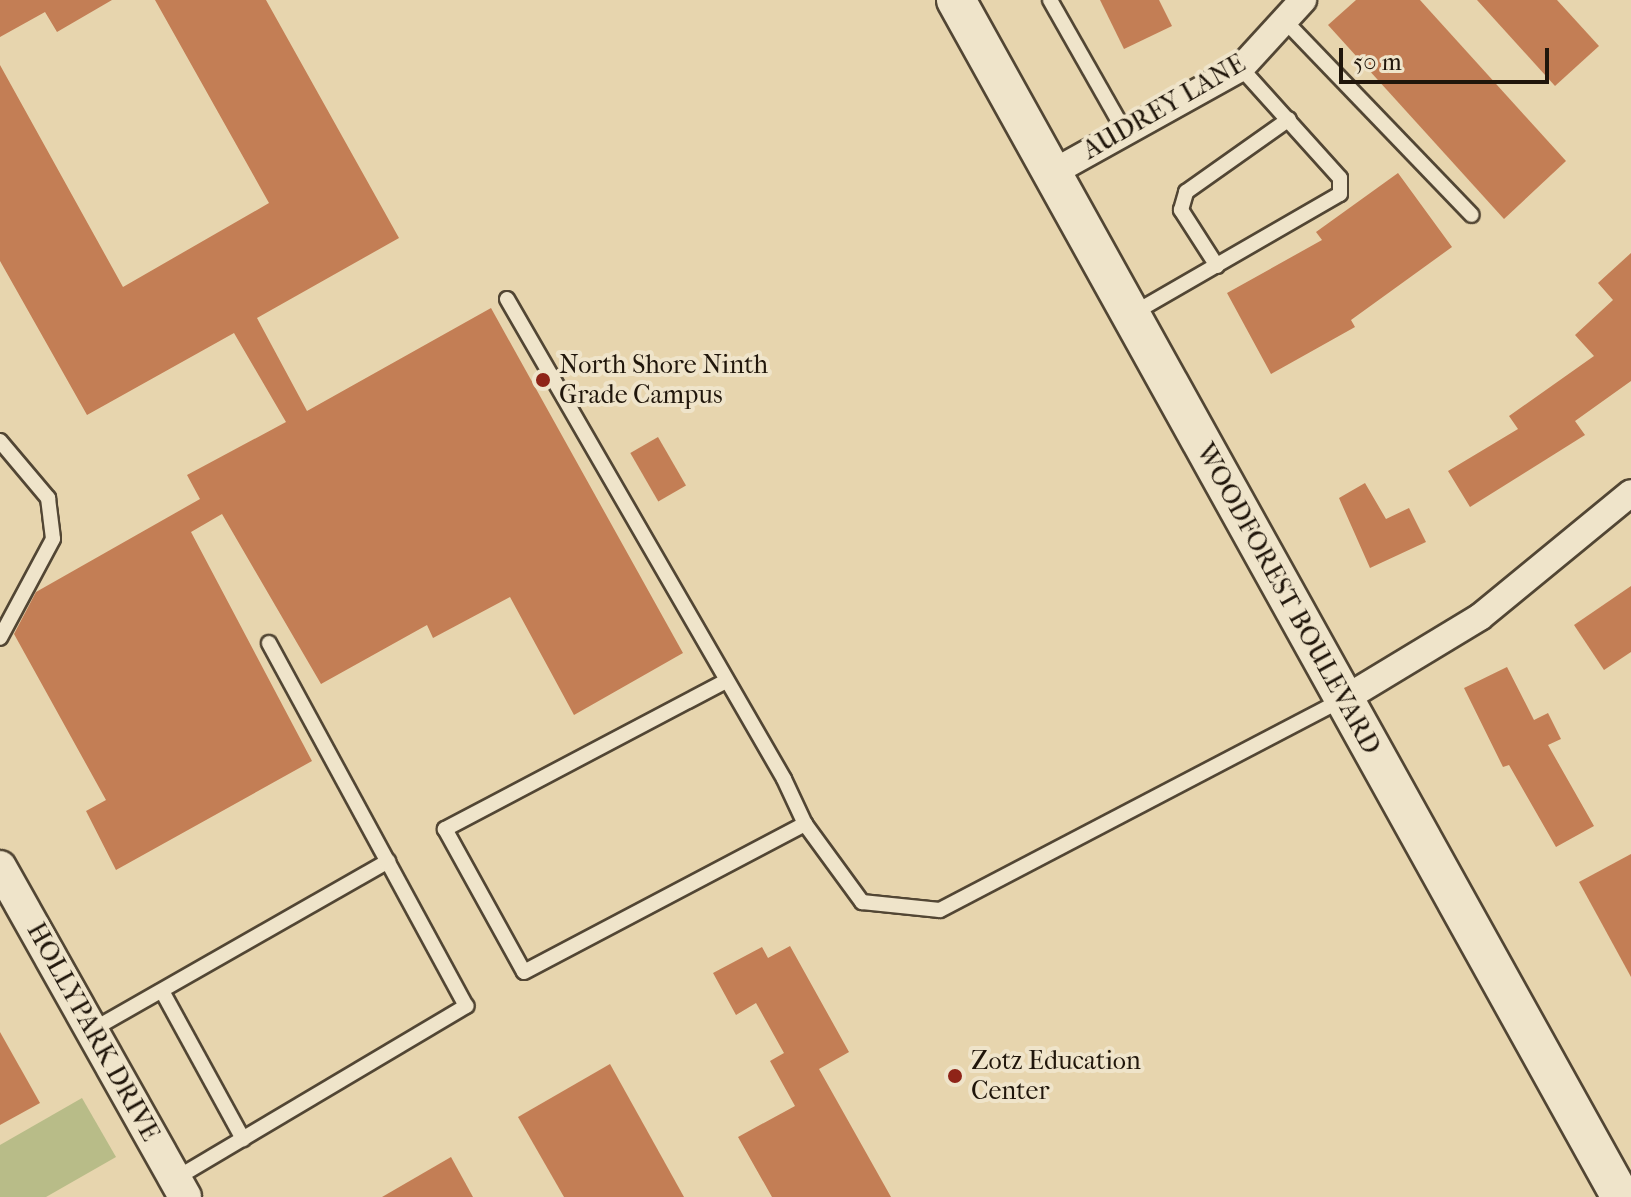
<!DOCTYPE html>
<style>
body{margin:0}
#map{position:relative;width:1631px;height:1197px;overflow:hidden;background:#e7d5ae;font-family:"IM FELL French Canon",serif}
div>[style]{position:absolute}
[style*='--x']{left:calc(var(--x)*1px);top:calc(var(--y)*1px);width:calc(var(--w)*1px);rotate:calc(var(--a)*1deg)}
.green>*{inset:0;background:#b8bc88}
.building>*{inset:0;background:#c37e55;transform-origin:0 0}
.roads{filter:drop-shadow(2px 0 #524634) drop-shadow(-2px 0 #524634) drop-shadow(0 2px #524634) drop-shadow(0 -2px #524634)}
.service>*{height:14px;margin:-7px;padding:0 7px;transform-origin:7px;border-radius:7px;background:#efe4ca}
.minor>*{height:26px;margin:-13px;padding:0 13px;transform-origin:13px;border-radius:13px;background:#efe4ca}
.tertiary>*{height:32px;margin:-16px;padding:0 16px;transform-origin:16px;border-radius:16px;background:#efe4ca}
.secondary>*{height:38px;margin:-19px;padding:0 19px;transform-origin:19px;border-radius:19px;background:#efe4ca}
.dots>*{width:22px;height:22px;translate:-50% -50%;box-sizing:border-box;border:4px solid #efe4ca;border-radius:50%}
span{translate:-50% -50%;white-space:nowrap;text-align:center;line-height:1.15;-webkit-text-stroke:8px #efe4ca;paint-order:stroke}
.street-label{font-size:26px;color:#20160b}
.poi-label{font-size:26px;color:#20160b}
.left{translate:0 -50%;text-align:left}
.scale{position:absolute;left:1339px;top:48px;width:210px;height:36px;box-sizing:border-box;border:4px solid #20160b;border-top:0;padding-left:10px;font-size:24px;line-height:28px;white-space:nowrap;color:#20160b;-webkit-text-stroke:6px #efe4ca;paint-order:stroke}
</style>
<div id="map">
<div class="green">
<i style="clip-path:polygon(82px 1098px,116px 1157px,46px 1197px,0 1197px,0 1145px)"></i>
</div>
<div class="building">
<i style="clip-path:polygon(0 0,112px 0,57px 32px,45px 12px,0 37px)"></i>
<i style="clip-path:polygon(155px 0,266px 0,399px 238px,257px 318px,307px 411px,491px 308px,683px 653px,574px 715px,510px 597px,433px 638px,427px 625px,321px 684px,222px 514px,191px 532px,312px 761px,116px 870px,86px 811px,106px 800px,14px 634px,36px 592px,200px 499px,187px 475px,286px 422px,234px 333px,87px 415px,0 261px,0 65px,123px 287px,269px 203px)"></i>
<i style="clip-path:polygon(1100px 0,1159px 0,1172px 26px,1124px 49px)"></i>
<i style="clip-path:polygon(1356px 0,1420px 0,1566px 161px,1504px 219px,1328px 25px)"></i>
<i style="clip-path:polygon(1477px 0,1557px 0,1599px 46px,1555px 86px)"></i>
<i style="clip-path:polygon(1398px 173px,1452px 247px,1351px 320px,1355px 327px,1271px 374px,1227px 293px,1322px 240px,1316px 232px)"></i>
<i style="clip-path:polygon(1631px 253px,1631px 381px,1575px 421px,1585px 435px,1470px 507px,1448px 471px,1518px 429px,1509px 416px,1594px 356px,1575px 335px,1613px 300px,1598px 283px)"></i>
<i style="left:658px;top:437px;width:56px;height:32px;rotate:60deg"></i>
<i style="clip-path:polygon(1365px 483px,1386px 519px,1409px 508px,1426px 542px,1370px 568px,1339px 498px)"></i>
<i style="clip-path:polygon(1631px 586px,1631px 652px,1604px 670px,1574px 625px)"></i>
<i style="clip-path:polygon(1507px 667px,1534px 720px,1548px 713px,1561px 739px,1548px 745px,1594px 826px,1556px 847px,1509px 765px,1503px 767px,1464px 688px)"></i>
<i style="clip-path:polygon(1631px 854px,1631px 977px,1579px 882px)"></i>
<i style="clip-path:polygon(790px 946px,849px 1052px,819px 1069px,891px 1197px,772px 1197px,738px 1137px,795px 1106px,770px 1061px,784px 1053px,756px 1003px,736px 1015px,713px 973px,762px 947px,768px 958px)"></i>
<i style="clip-path:polygon(0 1032px,40px 1103px,0 1125px)"></i>
<i style="clip-path:polygon(610px 1064px,684px 1197px,564px 1197px,518px 1117px)"></i>
<i style="clip-path:polygon(451px 1157px,473px 1197px,382px 1197px)"></i>
</div>
<div class="roads">
<div class="service">
<i style="--x:1050;--y:0;--w:152;--a:60.4"></i>
<i style="--x:1285;--y:21;--w:269;--a:46.1"></i>
<i style="--x:1217;--y:266;--w:67;--a:-122.7"></i>
<i style="--x:1181;--y:210;--w:19;--a:-74"></i>
<i style="--x:1186;--y:192;--w:126;--a:-35.3"></i>
<i style="--x:507;--y:299;--w:554;--a:60.01"></i>
<i style="--x:784;--y:779;--w:50;--a:65"></i>
<i style="--x:805;--y:824;--w:97;--a:53.8"></i>
<i style="--x:862;--y:902;--w:78;--a:5.9"></i>
<i style="--x:940;--y:910;--w:454;--a:-27.6"></i>
<i style="--x:1132;--y:314;--w:240;--a:-30"></i>
<i style="--x:1340;--y:194;--w:16;--a:-90"></i>
<i style="--x:1340;--y:178;--w:148;--a:-132"></i>
<i style="--x:0;--y:441;--w:75;--a:49.9"></i>
<i style="--x:48;--y:498;--w:41;--a:83"></i>
<i style="--x:53;--y:539;--w:112;--a:118.2"></i>
<i style="--x:726;--y:681;--w:318;--a:152.2"></i>
<i style="--x:445;--y:829;--w:163;--a:61.1"></i>
<i style="--x:524;--y:972;--w:318;--a:-27.8"></i>
<i style="--x:162;--y:991;--w:169;--a:61.3"></i>
<i style="--x:92;--y:1030;--w:341;--a:-29.7"></i>
<i style="--x:175;--y:1179;--w:339;--a:-30.7"></i>
<i style="--x:466;--y:1006;--w:413;--a:-118.5"></i>
</div>
<div class="minor">
<i style="--x:1052;--y:173;--w:216;--a:-29.1"></i>
<i style="--x:1241;--y:68;--w:92;--a:-47.6"></i>
<i style="--x:1343;--y:700;--w:160;--a:-31.2"></i>
<i style="--x:1480;--y:617;--w:195;--a:-39.4"></i>
</div>
<div class="tertiary">
<i style="--x:0;--y:867;--w:378;--a:60.7"></i>
</div>
<div class="secondary">
<i style="--x:956;--y:0;--w:1369;--a:60.95"></i>
</div>
</div>
<div class="dots">
<i style="left:543px;top:380px;background:#8f2418"></i>
<i style="left:955px;top:1076px;background:#8f2418"></i>
</div>
<div class="street-label">
<span style="left:1164px;top:107px;rotate:-30deg">AUDREY LANE</span>
<span style="left:1288px;top:599px;rotate:61deg">WOODFOREST BOULEVARD</span>
<span style="left:93px;top:1032px;rotate:61deg">HOLLYPARK DRIVE</span>
</div>
<div class="poi-label">
<span class="left" style="left:559px;top:380px">North Shore Ninth<br>Grade Campus</span>
<span class="left" style="left:971px;top:1076px">Zotz Education<br>Center</span>
</div>
<div class="scale">50 m</div>
</div>
